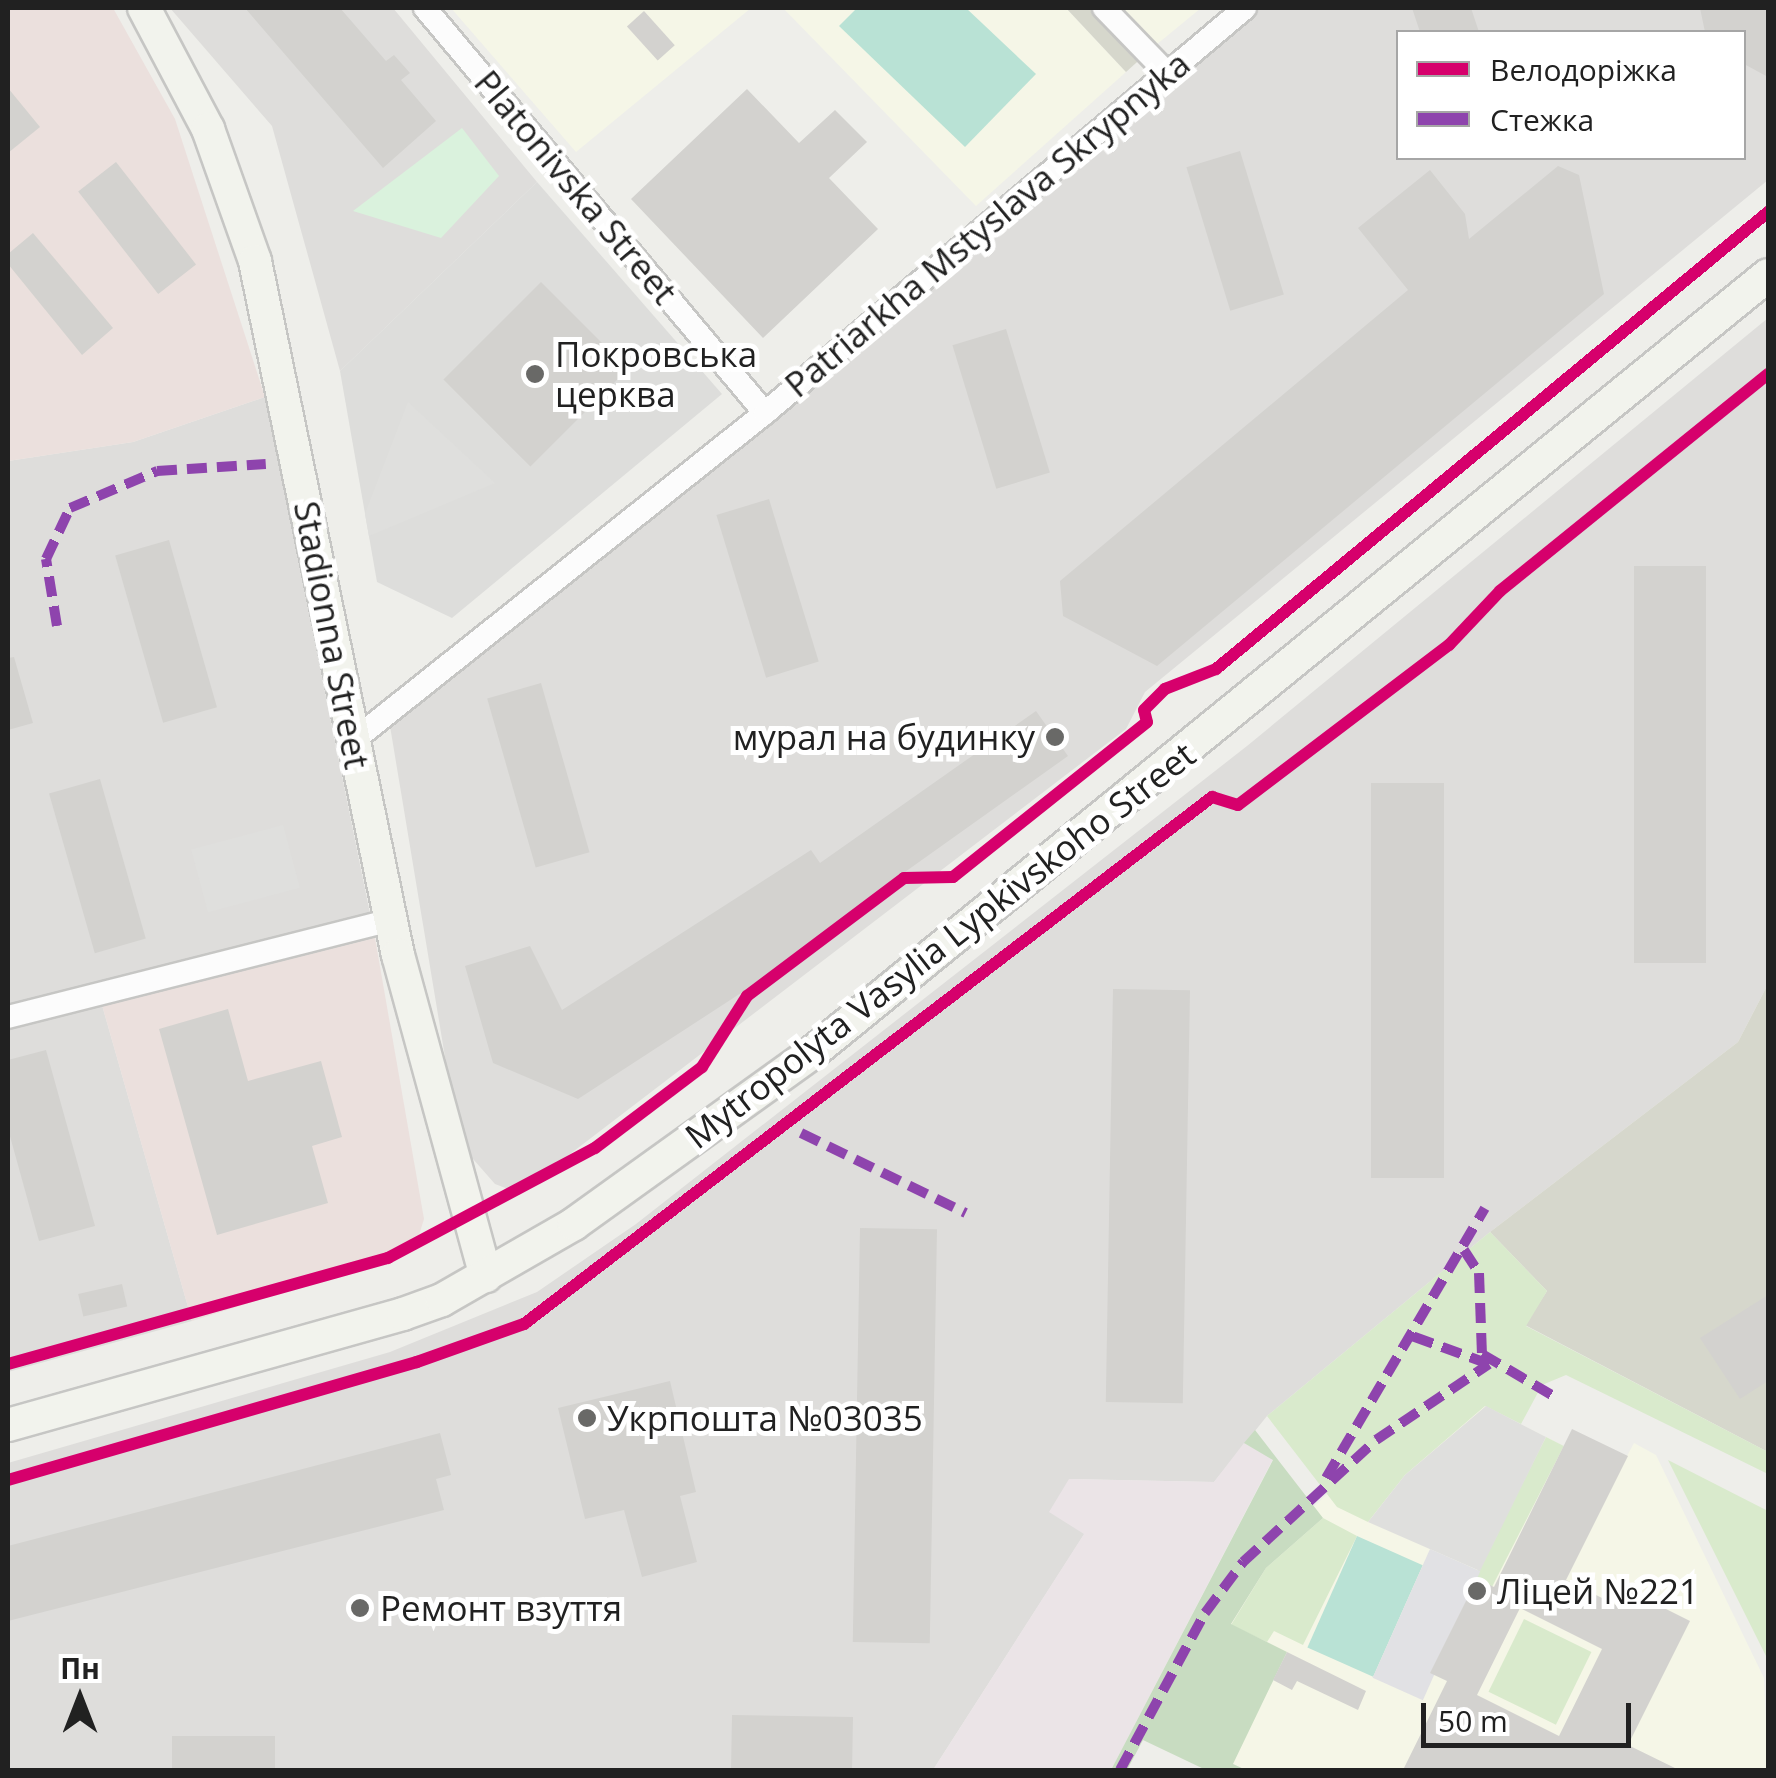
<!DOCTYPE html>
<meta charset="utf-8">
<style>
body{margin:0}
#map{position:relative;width:1776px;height:1778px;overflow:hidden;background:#eeeeea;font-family:"Open Sans",sans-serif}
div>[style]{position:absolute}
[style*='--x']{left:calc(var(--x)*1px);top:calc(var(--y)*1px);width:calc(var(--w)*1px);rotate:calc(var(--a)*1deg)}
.residential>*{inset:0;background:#dedddb}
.commercial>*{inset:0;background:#ebe0dd}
.industrial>*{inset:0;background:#ebe4e7}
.education>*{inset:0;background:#f5f6e7}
.religious>*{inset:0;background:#dddddb}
.construction>*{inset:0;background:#d6d7cc}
.grass>*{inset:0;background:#d9eacc;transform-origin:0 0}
.forest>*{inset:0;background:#c8dcc1}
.park>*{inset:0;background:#daf2dd}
.pitch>*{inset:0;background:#b9e2d5;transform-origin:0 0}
.parking>*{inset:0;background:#dfdfdd;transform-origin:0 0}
.plaza>*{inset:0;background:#e1e1e4;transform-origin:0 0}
.building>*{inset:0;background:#d3d2cf;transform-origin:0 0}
.roads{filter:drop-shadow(2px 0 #c6c6c4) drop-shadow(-2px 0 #c6c6c4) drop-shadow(0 2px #c6c6c4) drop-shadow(0 -2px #c6c6c4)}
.street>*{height:22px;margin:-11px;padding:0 11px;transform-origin:11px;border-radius:11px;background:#fcfcfc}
.secondary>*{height:32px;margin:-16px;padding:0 16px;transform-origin:16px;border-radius:16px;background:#f2f3ed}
.quiet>*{height:10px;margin-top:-5px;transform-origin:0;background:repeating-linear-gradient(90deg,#8e44ad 0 20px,transparent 0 30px)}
.cycleway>*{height:12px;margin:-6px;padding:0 6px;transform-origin:6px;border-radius:6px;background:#d6006c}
.dots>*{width:28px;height:28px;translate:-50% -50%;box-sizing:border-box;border:5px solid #fff;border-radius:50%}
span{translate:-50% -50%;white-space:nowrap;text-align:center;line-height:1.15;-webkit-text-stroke:10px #fff;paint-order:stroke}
.street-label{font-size:35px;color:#212121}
.poi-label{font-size:35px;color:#212121}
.left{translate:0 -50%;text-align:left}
.right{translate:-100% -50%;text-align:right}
.frame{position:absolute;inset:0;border:10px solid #212121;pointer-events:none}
.legend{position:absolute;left:1396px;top:30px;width:350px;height:130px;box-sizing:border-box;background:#fff;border:2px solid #a6a6a6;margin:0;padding:12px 18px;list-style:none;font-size:30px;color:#212121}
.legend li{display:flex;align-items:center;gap:20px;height:50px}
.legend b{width:50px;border:2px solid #a6a6a6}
.north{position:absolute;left:30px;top:1648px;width:100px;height:100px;-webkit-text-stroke:8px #fff;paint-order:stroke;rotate:0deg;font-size:28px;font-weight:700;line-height:40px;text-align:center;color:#212121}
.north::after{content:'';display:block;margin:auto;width:35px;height:45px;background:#212121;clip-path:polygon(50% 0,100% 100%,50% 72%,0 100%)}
.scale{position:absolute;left:1421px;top:1703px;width:210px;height:45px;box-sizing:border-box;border:5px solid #212121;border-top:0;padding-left:12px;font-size:30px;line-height:35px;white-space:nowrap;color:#212121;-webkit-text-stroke:8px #fff;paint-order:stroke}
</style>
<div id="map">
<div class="residential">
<i style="clip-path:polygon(170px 8px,393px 8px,537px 182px,340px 371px,272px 126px)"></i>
<i style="clip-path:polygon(evenodd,1253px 8px,1768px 8px,1768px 180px,1145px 692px,1126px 729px,519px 1193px,495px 1184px,466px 1151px,455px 1117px,388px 714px,1253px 8px,1398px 32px,1744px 32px,1744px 158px,1398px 158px,1398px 32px)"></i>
<i style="clip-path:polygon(1768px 318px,1768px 984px,1738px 1042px,1490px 1232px,1267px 1416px,1214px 1482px,1069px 1479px,1085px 1533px,933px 1770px,8px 1770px,8px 1463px,390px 1352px,537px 1292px,636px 1224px,1247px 746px)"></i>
<i style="clip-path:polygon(265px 397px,375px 938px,102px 1005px,192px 1321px,8px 1372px,8px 461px,133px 442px)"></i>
</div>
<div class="commercial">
<i style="clip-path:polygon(8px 8px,113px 8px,175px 119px,265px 397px,133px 442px,8px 461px)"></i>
<i style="clip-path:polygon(375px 938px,424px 1219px,414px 1251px,192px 1321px,102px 1005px)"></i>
</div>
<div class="industrial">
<i style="clip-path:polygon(1244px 1443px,1273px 1459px,1111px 1770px,933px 1770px,1084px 1534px,1049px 1512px,1069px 1479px,1214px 1482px)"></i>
</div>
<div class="education">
<i style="clip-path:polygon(451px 8px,751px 8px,576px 152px)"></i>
<i style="clip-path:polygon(783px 8px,1066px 8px,1126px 72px,976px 206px)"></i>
<i style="clip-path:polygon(1120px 8px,1201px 8px,1156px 45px)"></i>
<i style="clip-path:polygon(1486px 1406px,1563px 1446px,1627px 1456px,1634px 1443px,1656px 1455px,1764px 1678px,1768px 1770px,1246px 1770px,1153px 1727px,1251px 1566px,1378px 1446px)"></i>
</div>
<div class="religious">
<i style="clip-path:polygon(537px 182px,722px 394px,452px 618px,377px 582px,340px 371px)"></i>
</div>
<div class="construction">
<i style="clip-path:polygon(1066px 8px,1120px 8px,1156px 45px,1126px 72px)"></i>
<i style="clip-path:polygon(1768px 984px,1768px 1452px,1525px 1325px,1547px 1291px,1490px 1232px,1738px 1042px)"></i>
</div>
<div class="grass">
<i style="clip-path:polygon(1490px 1232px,1547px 1291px,1526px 1326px,1768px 1452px,1768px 1474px,1566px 1375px,1542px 1385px,1521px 1424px,1485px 1406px,1405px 1475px,1368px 1522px,1337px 1507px,1267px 1416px)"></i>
<i style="left:1546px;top:1437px;width:20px;height:158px;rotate:27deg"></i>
<i style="clip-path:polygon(1668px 1460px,1768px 1511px,1768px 1660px)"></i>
<i style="clip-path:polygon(1323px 1518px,1357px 1536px,1303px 1645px,1274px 1631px,1267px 1642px,1231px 1625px,1266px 1568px)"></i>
<i style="left:1524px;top:1619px;width:75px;height:81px;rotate:26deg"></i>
</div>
<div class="forest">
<i style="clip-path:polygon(1255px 1430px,1323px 1518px,1266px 1568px,1231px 1624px,1287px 1652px,1233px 1764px,1246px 1770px,1206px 1770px,1143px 1740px,1127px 1770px,1111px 1770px,1273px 1460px,1244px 1443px)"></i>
</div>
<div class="park">
<i style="clip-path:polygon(462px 128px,499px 176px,441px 238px,353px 211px)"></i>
</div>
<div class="pitch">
<i style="clip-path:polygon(857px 8px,966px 8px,1036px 74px,965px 147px,839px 26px)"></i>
<i style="left:1357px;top:1536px;width:72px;height:122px;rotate:24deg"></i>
</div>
<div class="parking">
<i style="clip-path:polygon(408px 402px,495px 483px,369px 536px,365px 514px)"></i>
<i style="left:283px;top:825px;width:65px;height:95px;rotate:75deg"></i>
<i style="clip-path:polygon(1486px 1406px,1546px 1437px,1480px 1571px,1368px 1522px,1405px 1475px)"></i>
</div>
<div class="plaza">
<i style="left:1430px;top:1549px;width:55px;height:141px;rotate:24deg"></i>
</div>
<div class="building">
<i style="clip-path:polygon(245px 8px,340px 8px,386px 61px,394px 55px,410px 73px,401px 80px,436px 121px,383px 168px)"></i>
<i style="clip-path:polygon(1412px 8px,1471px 8px,1479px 32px,1420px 32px)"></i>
<i style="clip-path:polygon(1700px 8px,1768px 8px,1768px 77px,1744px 64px,1744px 32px,1705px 32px)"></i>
<i style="left:644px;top:11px;width:46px;height:23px;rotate:48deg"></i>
<i style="clip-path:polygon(8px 88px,40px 127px,8px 153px)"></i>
<i style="clip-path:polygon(747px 89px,799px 143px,835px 110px,867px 142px,829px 178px,878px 229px,763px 338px,631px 199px)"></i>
<i style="left:1240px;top:151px;width:150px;height:56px;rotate:73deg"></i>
<i style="left:116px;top:162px;width:130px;height:48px;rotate:52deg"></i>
<i style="clip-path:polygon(1558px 166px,1579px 175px,1604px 294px,1157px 666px,1063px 616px,1060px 581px,1408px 290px,1358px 228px,1430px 170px,1465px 214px,1469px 239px)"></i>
<i style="clip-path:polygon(33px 233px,113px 328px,82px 355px,8px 264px,8px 254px)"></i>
<i style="left:541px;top:282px;width:123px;height:138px;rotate:45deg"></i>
<i style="left:1006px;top:329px;width:150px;height:56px;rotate:73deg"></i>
<i style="left:769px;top:499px;width:170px;height:55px;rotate:73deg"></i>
<i style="left:169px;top:540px;width:174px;height:56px;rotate:74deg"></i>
<i style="left:1634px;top:566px;width:72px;height:397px"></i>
<i style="clip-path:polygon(14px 657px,33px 723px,8px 730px,8px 658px)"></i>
<i style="left:541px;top:683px;width:176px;height:56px;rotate:74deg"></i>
<i style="clip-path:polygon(1036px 711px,1068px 756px,853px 909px,857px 915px,801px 954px,578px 1099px,493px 1063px,465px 966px,530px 946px,562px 1010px,811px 850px,820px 863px)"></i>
<i style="left:100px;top:779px;width:166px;height:53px;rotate:74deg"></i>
<i style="left:1371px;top:783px;width:73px;height:395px"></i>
<i style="left:1113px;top:989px;width:77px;height:413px;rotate:1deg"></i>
<i style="clip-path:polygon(228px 1009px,248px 1081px,321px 1061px,342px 1137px,312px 1146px,328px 1203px,217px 1235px,159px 1029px)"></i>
<i style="clip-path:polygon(46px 1050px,95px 1226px,39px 1241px,8px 1129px,8px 1060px)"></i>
<i style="left:860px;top:1228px;width:77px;height:414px;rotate:1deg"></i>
<i style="left:122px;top:1284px;width:23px;height:45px;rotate:77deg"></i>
<i style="clip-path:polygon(1768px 1295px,1768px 1381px,1740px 1399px,1700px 1338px)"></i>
<i style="clip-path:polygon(670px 1381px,696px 1492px,680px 1496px,697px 1562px,642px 1577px,624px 1510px,585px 1519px,558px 1408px)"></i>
<i style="clip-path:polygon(evenodd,1572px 1429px,1628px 1456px,1566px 1580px,1618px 1606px,1626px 1589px,1690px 1621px,1628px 1745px,1679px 1770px,1403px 1770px,1447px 1681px,1430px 1673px,1477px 1579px,1494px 1587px,1572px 1429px,1520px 1608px,1602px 1649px,1559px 1736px,1477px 1695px,1520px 1608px)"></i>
<i style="clip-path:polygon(440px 1433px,451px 1475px,436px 1479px,444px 1510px,8px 1621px,8px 1546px)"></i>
<i style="clip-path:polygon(1287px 1652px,1366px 1691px,1358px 1710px,1297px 1681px,1292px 1690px,1273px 1680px)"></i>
<i style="left:732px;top:1715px;width:121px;height:55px;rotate:1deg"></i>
<i style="left:275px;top:1736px;width:34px;height:103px;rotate:90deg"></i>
</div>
<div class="roads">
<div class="street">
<i style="--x:425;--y:8;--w:529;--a:49.99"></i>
<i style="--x:1104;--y:8;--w:89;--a:45.9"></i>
<i style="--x:354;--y:740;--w:525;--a:-38.51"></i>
<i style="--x:765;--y:413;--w:628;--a:-40.16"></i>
<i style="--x:8;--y:1017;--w:394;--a:-14.2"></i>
</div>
<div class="secondary">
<i style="--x:144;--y:8;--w:137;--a:62.1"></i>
<i style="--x:208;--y:129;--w:140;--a:70.4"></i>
<i style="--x:255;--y:261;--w:709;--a:78.36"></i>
<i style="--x:398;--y:955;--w:333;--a:74.7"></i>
<i style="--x:8;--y:1425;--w:410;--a:-15.7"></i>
<i style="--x:403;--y:1314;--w:41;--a:-19.7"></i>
<i style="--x:442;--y:1300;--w:152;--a:-29.9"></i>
<i style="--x:574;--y:1224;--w:294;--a:-35.7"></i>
<i style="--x:813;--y:1052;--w:1231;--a:-39.13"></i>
</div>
</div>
<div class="quiet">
<i style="--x:57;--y:626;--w:68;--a:-99.3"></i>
<i style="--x:46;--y:559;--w:56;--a:-64.8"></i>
<i style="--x:70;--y:508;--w:95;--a:-23"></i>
<i style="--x:157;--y:471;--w:109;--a:-3.7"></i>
<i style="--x:801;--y:1133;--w:183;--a:25.9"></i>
<i style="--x:1464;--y:1250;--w:27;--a:57"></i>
<i style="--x:1479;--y:1273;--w:81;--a:87.9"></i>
<i style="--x:1482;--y:1354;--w:85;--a:30.5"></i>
<i style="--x:1326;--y:1478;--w:313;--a:-59.5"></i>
<i style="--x:1120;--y:1770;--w:179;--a:-61.6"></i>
<i style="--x:1205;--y:1613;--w:64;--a:-53.3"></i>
<i style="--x:1243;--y:1562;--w:180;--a:-42.5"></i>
<i style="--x:1376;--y:1440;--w:136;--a:-33.9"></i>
<i style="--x:1489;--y:1364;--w:82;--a:-160"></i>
</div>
<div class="cycleway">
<i style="--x:8;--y:1364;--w:395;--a:-15.6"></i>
<i style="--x:388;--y:1258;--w:234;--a:-28"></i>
<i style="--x:595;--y:1148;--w:134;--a:-37.1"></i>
<i style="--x:702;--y:1067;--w:84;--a:-57.6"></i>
<i style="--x:747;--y:996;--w:196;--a:-36.9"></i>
<i style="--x:904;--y:878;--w:49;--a:-1.2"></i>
<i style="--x:953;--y:877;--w:248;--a:-38.6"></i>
<i style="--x:1147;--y:722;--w:12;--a:-104"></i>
<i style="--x:1144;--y:710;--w:30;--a:-45"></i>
<i style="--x:1165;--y:689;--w:55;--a:-21.4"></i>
<i style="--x:1216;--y:669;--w:717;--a:-39.62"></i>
<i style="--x:8;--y:1480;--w:426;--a:-16.1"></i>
<i style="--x:417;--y:1362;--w:114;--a:-19.6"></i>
<i style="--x:524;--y:1324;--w:867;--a:-37.45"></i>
<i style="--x:1212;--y:797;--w:27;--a:17"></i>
<i style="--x:1238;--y:805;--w:265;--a:-37.2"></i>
<i style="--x:1449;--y:645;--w:74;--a:-46.6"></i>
<i style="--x:1500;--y:591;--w:345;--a:-39"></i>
</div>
<div class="dots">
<i style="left:535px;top:374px;background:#696967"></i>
<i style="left:1055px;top:737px;background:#696967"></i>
<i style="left:587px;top:1418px;background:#696967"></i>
<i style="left:1477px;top:1591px;background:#696967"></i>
<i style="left:360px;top:1608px;background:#696967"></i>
</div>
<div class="street-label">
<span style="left:576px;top:187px;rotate:50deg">Platonivska Street</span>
<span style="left:987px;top:224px;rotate:-40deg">Patriarkha Mstyslava Skrypnyka</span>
<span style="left:332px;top:635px;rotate:79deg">Stadionna Street</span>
<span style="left:940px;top:945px;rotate:-38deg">Mytropolyta Vasylia Lypkivskoho Street</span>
</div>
<div class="poi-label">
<span class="left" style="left:555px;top:374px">Покровська<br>церква</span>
<span class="right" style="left:1035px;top:737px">мурал на будинку</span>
<span class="left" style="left:607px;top:1418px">Укрпошта №03035</span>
<span class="left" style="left:1497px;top:1591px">Ліцей №221</span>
<span class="left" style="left:380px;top:1608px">Ремонт взуття</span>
</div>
<div class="frame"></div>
<ul class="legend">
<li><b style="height:12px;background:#d6006c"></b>Велодоріжка</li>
<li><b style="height:12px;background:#8e44ad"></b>Стежка</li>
</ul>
<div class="north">Пн</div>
<div class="scale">50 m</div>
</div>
